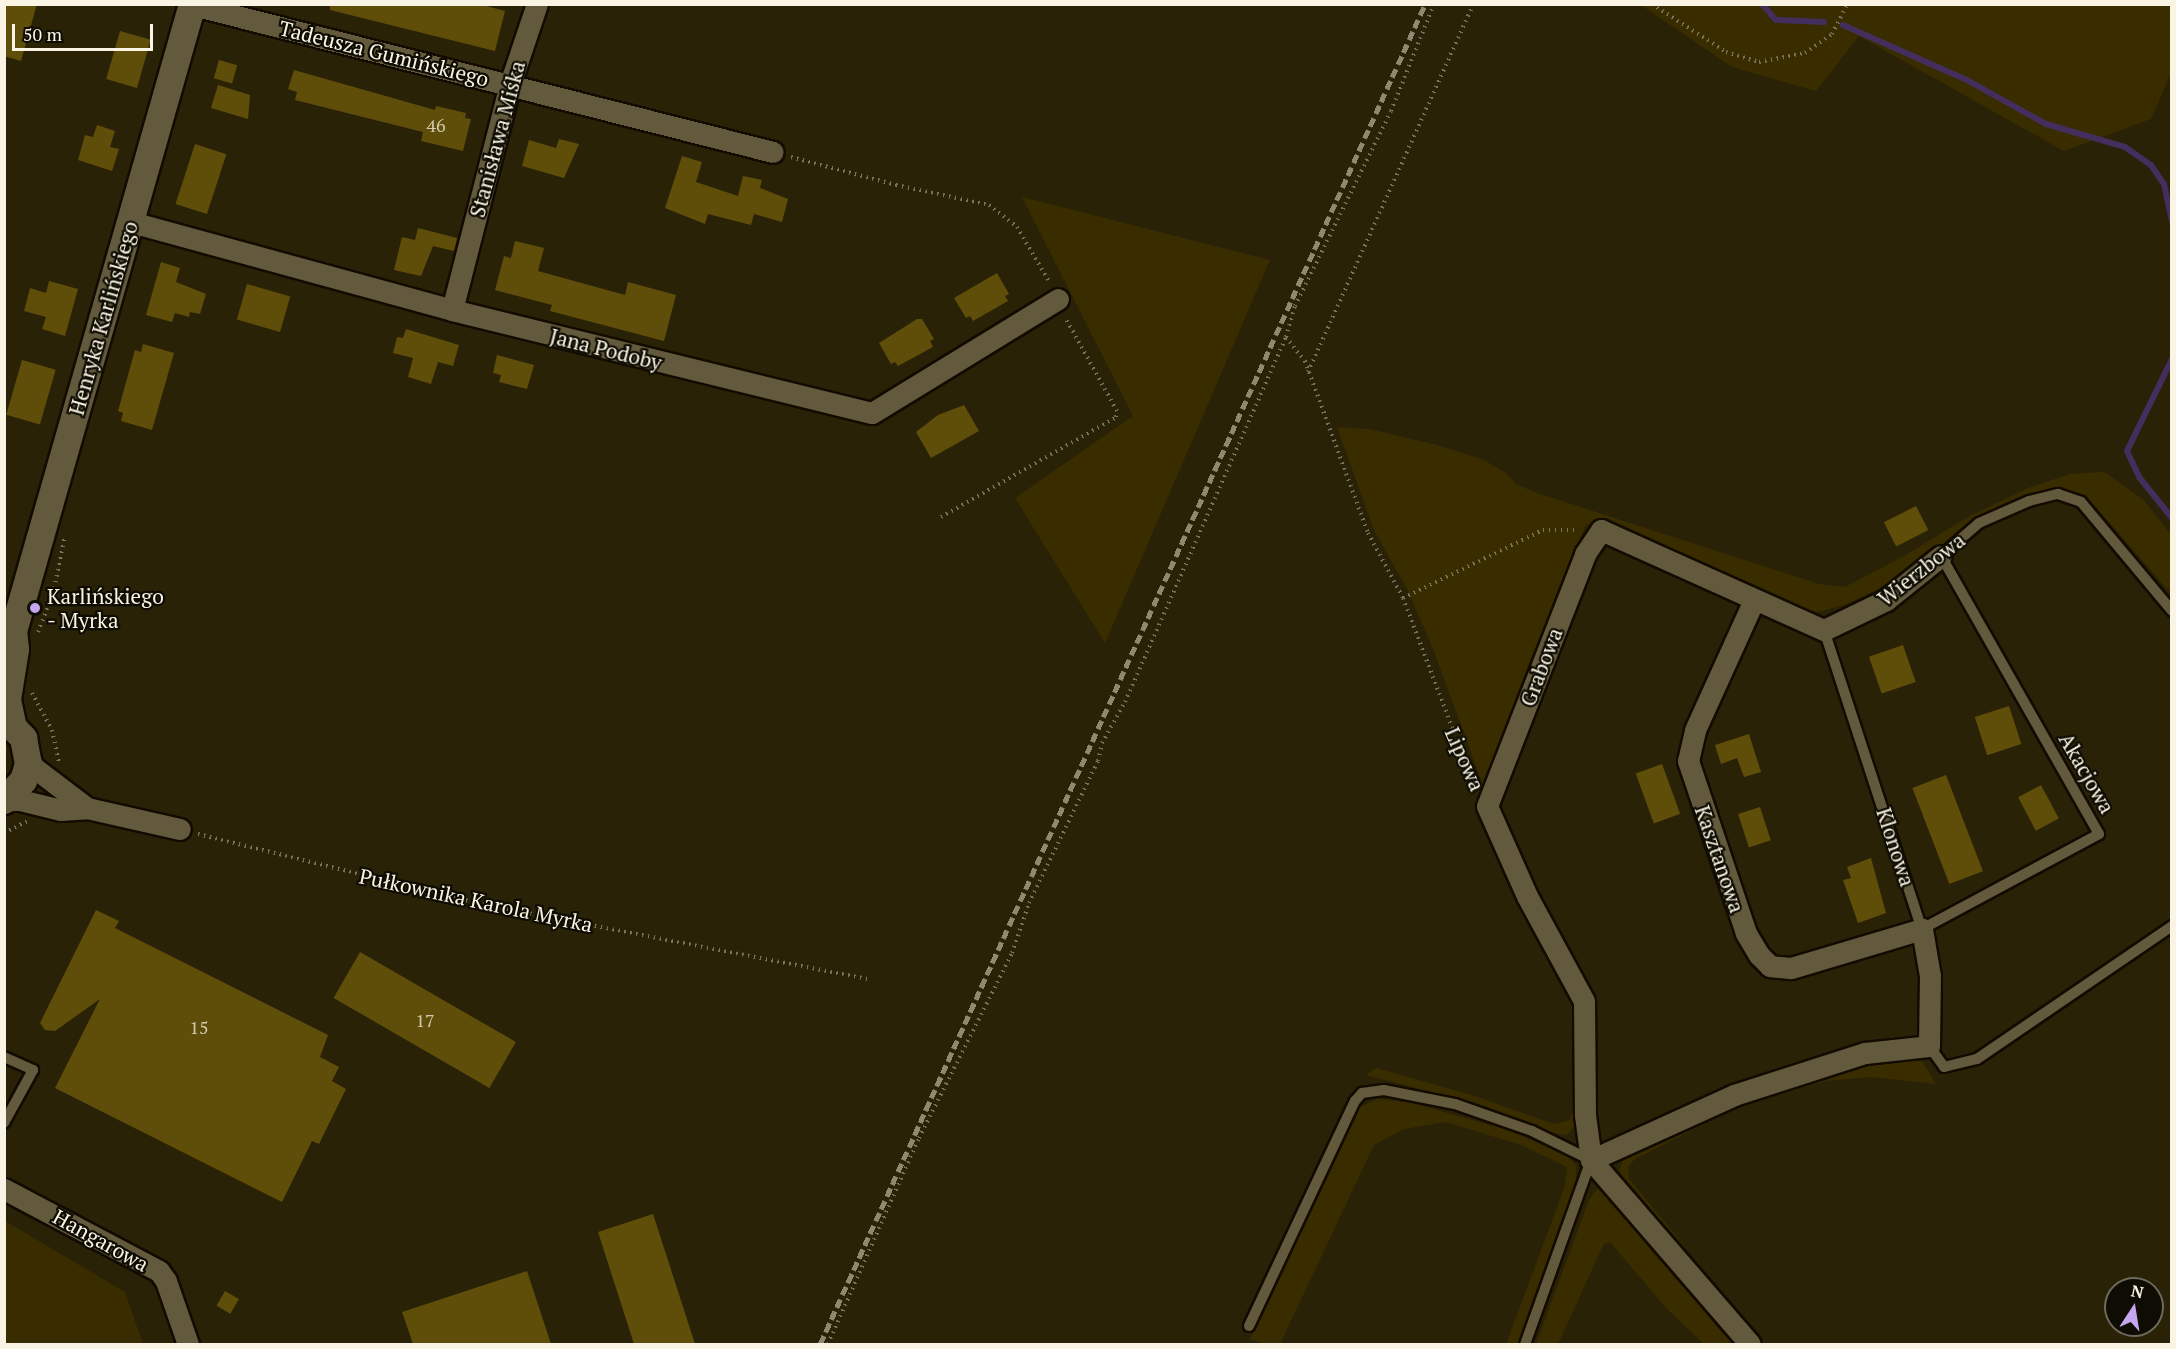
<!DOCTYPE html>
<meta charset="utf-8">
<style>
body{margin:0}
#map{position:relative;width:2176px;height:1349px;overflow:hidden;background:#2a2206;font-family:"PT Serif",serif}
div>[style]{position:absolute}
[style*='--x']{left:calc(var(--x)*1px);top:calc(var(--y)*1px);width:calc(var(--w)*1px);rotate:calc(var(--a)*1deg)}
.green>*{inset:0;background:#392d00}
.stream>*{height:6px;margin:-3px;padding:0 3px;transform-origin:3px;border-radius:3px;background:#432e5e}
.building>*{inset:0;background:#5f4e0a;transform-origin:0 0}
.path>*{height:4px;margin-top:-2px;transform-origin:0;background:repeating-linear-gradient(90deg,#79735b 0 1.5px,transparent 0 6px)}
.roads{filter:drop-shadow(2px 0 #130b00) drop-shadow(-2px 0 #130b00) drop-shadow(0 2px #130b00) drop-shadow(0 -2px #130b00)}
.service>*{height:10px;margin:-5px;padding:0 5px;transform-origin:5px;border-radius:5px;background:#635a3d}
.minor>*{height:21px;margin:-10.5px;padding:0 10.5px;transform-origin:10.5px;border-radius:10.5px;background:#635a3d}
.tertiary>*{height:27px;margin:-13.5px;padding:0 13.5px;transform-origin:13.5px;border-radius:13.5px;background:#635a3d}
.rail>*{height:4.5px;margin-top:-2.25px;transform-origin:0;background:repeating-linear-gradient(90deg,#8f8972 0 9px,transparent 0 13.5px)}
.dots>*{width:16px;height:16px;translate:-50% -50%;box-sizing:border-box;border:3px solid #0f0c03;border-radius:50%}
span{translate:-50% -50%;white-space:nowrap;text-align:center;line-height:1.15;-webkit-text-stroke:4.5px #0f0c03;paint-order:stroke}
.number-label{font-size:18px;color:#d2caad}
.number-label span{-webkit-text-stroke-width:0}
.street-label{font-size:21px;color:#f9f4e3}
.poi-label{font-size:21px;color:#f9f4e3}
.left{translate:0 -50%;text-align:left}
.frame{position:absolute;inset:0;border:6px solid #f9f4e3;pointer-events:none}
.north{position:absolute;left:2104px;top:1277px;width:60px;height:60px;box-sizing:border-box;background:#0f0c03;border:2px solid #6d695d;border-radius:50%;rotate:12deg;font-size:16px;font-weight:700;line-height:24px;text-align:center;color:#f9f4e3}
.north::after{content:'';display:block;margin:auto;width:21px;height:27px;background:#c5a7f1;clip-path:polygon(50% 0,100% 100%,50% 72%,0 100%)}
.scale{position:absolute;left:12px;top:24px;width:141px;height:27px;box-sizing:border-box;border:3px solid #f9f4e3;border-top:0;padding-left:8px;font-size:18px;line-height:21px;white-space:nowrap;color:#f9f4e3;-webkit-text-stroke:4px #0f0c03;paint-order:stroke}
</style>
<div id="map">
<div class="green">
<i style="clip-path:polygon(1641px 5px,2171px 5px,2171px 73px,2151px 119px,2064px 151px,1859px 36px,1816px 91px,1732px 67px)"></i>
<i style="clip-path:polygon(1022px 197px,1270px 260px,1105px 643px,1015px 498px,1133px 416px)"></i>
<i style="clip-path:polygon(1337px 427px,1369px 429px,1437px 445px,1484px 460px,1506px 473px,1516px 484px,1537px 493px,1819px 584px,1845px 587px,1904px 556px,1968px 517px,2028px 488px,2070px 474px,2104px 472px,2144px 500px,2171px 535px,2171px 593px,2085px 495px,2068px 490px,2044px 492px,1993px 510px,1883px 587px,1844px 605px,1818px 612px,1798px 610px,1625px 532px,1586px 524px,1483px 785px,1433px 649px,1407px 589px,1374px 530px)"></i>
<i style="clip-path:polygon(1894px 1058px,1922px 1061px,1936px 1084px,1872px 1077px,1825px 1081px,1734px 1109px,1635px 1159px,1628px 1167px,1629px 1179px,1688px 1250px,1618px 1177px,1622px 1161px,1675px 1126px,1870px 1061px)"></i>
<i style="clip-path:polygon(1376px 1068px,1472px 1095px,1554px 1124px,1570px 1120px,1576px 1102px,1577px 1123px,1567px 1135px,1552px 1133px,1478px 1104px,1366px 1075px)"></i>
<i style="clip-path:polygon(1377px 1099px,1412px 1103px,1511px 1131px,1568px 1156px,1576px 1166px,1576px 1187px,1518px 1344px,1506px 1344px,1565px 1186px,1567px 1167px,1521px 1145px,1446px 1122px,1404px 1129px,1374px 1145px,1280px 1344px,1263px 1344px,1250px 1339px,1353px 1117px,1360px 1107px)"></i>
<i style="clip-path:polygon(1598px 1188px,1602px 1189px,1736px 1344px,1704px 1344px,1666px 1308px,1610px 1242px,1604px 1244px,1595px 1263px,1558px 1344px,1536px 1344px,1589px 1200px)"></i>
<i style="clip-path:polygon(5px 1221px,125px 1292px,143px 1344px,5px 1344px)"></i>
</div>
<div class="stream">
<i style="--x:1762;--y:4;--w:21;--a:49"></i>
<i style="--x:1776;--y:20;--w:48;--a:2.4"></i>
<i style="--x:1843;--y:25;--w:133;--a:23.9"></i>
<i style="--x:1965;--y:79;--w:93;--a:29.1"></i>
<i style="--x:2046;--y:124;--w:82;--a:16.2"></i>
<i style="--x:2125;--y:147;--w:32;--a:35"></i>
<i style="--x:2151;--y:165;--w:23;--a:56"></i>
<i style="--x:2164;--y:184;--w:38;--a:78"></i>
<i style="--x:2172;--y:359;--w:102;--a:116.1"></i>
<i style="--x:2127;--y:451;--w:29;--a:65"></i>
<i style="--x:2139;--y:477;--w:53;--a:51.2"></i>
</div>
<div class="building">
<i style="clip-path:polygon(4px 4px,37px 4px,21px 61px,4px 56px)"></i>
<i style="clip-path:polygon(330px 4px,479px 4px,505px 11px,495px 51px,330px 10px)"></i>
<i style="left:120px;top:31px;width:32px;height:50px;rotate:16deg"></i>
<i style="left:219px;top:60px;width:19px;height:19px;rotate:16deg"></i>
<i style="clip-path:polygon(294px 70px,435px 110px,436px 106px,466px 113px,465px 118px,471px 119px,463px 151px,421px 141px,423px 132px,295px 100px,297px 92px,288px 89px)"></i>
<i style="clip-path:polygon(218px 85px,250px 95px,248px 119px,211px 108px)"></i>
<i style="clip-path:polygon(97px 125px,115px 131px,110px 147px,119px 149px,112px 171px,78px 160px,85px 135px,93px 137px)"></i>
<i style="clip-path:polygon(559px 139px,579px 144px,564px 178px,522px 166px,529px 140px,556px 148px)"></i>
<i style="left:195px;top:144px;width:33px;height:63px;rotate:18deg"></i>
<i style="clip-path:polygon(682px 156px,702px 162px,696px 182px,738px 196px,743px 176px,762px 180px,760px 188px,788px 199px,782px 222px,754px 214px,751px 225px,708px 214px,705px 224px,665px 208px)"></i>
<i style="clip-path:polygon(418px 228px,457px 238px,454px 251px,433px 246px,421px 276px,394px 270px,402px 237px,415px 240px)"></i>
<i style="clip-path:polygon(515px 241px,544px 248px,538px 271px,625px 295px,628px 282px,676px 295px,664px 341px,550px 311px,552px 305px,495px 290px,504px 256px,511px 258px)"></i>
<i style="clip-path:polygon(161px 262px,180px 268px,176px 282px,206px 294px,200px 314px,190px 312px,189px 317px,175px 313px,172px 322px,146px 315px)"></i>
<i style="clip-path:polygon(997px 273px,1009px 294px,1005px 296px,1008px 301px,973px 321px,970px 316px,966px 318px,954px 298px)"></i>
<i style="clip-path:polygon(49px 281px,78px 289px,65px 336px,42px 329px,46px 317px,24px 311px,30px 288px,46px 293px)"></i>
<i style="left:247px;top:284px;width:45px;height:37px;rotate:16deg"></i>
<i style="clip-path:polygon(917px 319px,922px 319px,934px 339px,930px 341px,933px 347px,898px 366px,895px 362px,891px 364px,879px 343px)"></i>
<i style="clip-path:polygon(406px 329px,459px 345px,453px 366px,438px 362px,431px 384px,408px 377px,413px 358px,393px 353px,397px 337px,403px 338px)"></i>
<i style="clip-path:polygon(143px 344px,174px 353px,152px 430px,121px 421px,123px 413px,118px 411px,135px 350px,141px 352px)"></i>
<i style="clip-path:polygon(497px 355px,534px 365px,527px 389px,499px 382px,501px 375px,493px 373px)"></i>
<i style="left:22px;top:360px;width:35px;height:57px;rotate:16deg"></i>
<i style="clip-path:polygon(964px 405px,979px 431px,931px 458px,916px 432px,938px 415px)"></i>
<i style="left:1916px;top:506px;width:27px;height:36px;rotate:63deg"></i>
<i style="left:1903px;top:645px;width:39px;height:36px;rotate:71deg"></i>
<i style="left:2009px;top:706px;width:40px;height:36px;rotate:72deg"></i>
<i style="clip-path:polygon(1749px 734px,1761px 772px,1744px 777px,1737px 758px,1721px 764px,1715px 745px)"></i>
<i style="left:1662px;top:764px;width:53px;height:28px;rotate:70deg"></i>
<i style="left:1946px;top:775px;width:103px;height:36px;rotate:69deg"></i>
<i style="left:2041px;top:785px;width:38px;height:26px;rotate:62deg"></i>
<i style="left:1760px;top:807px;width:35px;height:23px;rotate:72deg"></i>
<i style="clip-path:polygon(1871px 858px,1886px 913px,1858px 923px,1843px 880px,1851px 878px,1847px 867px)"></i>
<i style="clip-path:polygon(96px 910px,119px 921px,115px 928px,328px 1035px,320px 1057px,339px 1067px,332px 1081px,346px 1089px,319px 1144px,312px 1141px,282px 1202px,55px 1088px,100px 999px,55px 1031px,45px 1030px,40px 1023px)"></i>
<i style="left:360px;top:952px;width:180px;height:53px;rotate:30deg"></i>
<i style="clip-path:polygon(653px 1214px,695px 1344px,634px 1344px,598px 1232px)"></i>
<i style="clip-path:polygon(527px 1271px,551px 1344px,413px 1344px,402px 1312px)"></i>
<i style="left:225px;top:1291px;width:16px;height:17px;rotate:30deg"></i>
</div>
<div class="path">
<i style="--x:1652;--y:4;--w:88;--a:33"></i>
<i style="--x:1726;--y:52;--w:34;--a:17"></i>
<i style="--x:1759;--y:62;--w:47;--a:-11.1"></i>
<i style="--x:1805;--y:53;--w:33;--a:-35"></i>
<i style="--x:1832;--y:34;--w:34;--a:-63"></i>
<i style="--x:791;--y:157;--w:109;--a:14.9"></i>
<i style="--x:896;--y:185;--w:95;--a:12.1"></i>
<i style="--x:989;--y:205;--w:36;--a:38"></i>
<i style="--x:1017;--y:227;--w:65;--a:59.5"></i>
<i style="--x:1286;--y:337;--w:31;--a:52"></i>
<i style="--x:1305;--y:361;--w:183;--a:69.9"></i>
<i style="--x:1368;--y:533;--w:74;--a:61.7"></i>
<i style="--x:1403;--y:598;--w:203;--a:69.2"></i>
<i style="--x:1308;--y:372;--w:403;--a:-65.8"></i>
<i style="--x:941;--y:517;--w:202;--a:-29.7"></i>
<i style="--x:1116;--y:417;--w:6;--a:-81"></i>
<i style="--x:1117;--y:411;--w:107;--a:-119"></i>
<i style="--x:1403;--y:598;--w:156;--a:-25.9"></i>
<i style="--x:1543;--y:530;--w:36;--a:0"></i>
<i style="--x:38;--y:632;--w:41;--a:-68.5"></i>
<i style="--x:53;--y:594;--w:59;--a:-78.3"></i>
<i style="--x:32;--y:693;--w:42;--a:61.6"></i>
<i style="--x:52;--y:730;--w:34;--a:78"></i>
<i style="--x:4;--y:833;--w:27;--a:-27"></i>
<i style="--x:198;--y:834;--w:287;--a:13.9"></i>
<i style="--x:477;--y:903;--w:399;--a:11"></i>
<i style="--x:828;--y:1344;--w:225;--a:-66.2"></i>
<i style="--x:919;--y:1138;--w:207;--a:-63.3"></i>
<i style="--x:1012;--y:953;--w:53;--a:-71.2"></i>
<i style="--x:1029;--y:903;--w:158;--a:-64.1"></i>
<i style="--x:1098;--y:761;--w:18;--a:-77"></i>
<i style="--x:1102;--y:743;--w:47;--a:-60.7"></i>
<i style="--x:1125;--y:702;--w:399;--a:-66.2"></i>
<i style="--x:1286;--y:337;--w:32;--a:-74"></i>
<i style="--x:1295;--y:306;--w:217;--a:-63.8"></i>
<i style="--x:1391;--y:111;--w:115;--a:-68.1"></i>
</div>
<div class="roads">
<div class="service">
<i style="--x:1824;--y:630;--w:315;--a:71.9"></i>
<i style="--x:1922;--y:929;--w:201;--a:-28.2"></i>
<i style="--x:2099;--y:834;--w:320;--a:-119.6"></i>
<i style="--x:1941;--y:556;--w:50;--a:-41"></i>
<i style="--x:1979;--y:523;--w:55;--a:-23.7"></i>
<i style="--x:2029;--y:501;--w:30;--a:-14"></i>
<i style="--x:2058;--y:494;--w:24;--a:19"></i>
<i style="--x:2081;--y:502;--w:142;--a:50.1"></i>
<i style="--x:1929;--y:1046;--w:26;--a:54"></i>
<i style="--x:1944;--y:1067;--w:34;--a:-14"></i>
<i style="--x:1977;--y:1059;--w:236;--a:-34.3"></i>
<i style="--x:4;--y:1057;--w:32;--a:24"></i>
<i style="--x:33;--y:1070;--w:60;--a:118.7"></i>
<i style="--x:1249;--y:1326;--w:249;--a:-64.8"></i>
<i style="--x:1355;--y:1101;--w:11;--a:-49"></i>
<i style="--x:1362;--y:1093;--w:22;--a:-8"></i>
<i style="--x:1384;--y:1090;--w:72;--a:11.2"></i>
<i style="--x:1455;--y:1104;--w:82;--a:19.3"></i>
<i style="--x:1532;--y:1131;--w:66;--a:26.2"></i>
<i style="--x:1591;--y:1160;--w:195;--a:109.7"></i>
</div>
<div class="minor">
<i style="--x:189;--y:4;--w:602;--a:14.22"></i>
<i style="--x:131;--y:222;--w:333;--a:15.3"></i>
<i style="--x:452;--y:310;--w:432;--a:13.8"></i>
<i style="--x:872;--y:413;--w:218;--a:-31.5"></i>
<i style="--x:452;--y:310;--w:233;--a:-75.6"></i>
<i style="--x:510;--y:84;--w:84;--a:-71.4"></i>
<i style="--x:28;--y:763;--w:74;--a:37.3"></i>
<i style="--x:4;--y:800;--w:16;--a:0"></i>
<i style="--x:20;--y:800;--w:42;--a:13.7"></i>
<i style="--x:61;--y:810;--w:26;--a:-4"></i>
<i style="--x:87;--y:808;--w:95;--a:12.7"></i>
<i style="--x:1591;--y:1160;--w:45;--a:-97.6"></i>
<i style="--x:1585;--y:1115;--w:114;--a:-90.5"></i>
<i style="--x:1584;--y:1001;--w:119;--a:-118.5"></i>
<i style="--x:1527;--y:896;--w:98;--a:-114"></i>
<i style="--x:1487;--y:806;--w:270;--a:-68.7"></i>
<i style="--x:1585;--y:554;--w:29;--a:-56"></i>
<i style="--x:1601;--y:530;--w:244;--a:24.2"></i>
<i style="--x:1824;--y:630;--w:69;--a:-25.8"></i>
<i style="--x:1886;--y:600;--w:70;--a:-38.7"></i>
<i style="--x:1591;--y:1160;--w:157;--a:-24.4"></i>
<i style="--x:1734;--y:1095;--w:138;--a:-17.8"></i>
<i style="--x:1865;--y:1053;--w:64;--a:-6.2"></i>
<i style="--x:1929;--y:1046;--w:70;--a:-89.2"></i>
<i style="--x:1930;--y:976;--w:48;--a:-99.7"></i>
<i style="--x:1922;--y:929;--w:137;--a:163.4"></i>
<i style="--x:1791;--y:968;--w:21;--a:-175"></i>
<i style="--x:1770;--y:966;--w:16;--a:-135"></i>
<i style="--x:1759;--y:955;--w:26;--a:-121"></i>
<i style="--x:1746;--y:933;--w:182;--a:-108.6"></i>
<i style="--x:1688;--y:761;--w:32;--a:-77"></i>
<i style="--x:1695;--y:730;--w:143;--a:-65.6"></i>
<i style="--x:1591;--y:1160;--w:243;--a:49.2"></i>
<i style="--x:4;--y:1189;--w:175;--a:27.9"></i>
<i style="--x:159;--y:1271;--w:12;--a:55"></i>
<i style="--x:166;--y:1281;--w:67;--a:70.8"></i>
</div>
<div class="tertiary">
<i style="--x:4;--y:643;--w:15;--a:-53"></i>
<i style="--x:13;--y:631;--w:652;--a:-74.07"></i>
<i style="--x:4;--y:718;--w:28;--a:46"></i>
<i style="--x:23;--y:738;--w:25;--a:79"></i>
<i style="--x:28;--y:763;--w:18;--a:106"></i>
<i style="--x:23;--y:780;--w:28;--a:134"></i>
<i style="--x:12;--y:723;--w:25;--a:-102"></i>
<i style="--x:7;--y:699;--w:51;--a:-80.9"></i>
<i style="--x:15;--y:649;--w:18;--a:-96"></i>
</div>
</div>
<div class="rail">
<i style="--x:820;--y:1344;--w:1470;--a:-65.7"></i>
</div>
<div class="dots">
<i style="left:35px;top:608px;background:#c5a7f1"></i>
</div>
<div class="number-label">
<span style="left:436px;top:125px">46</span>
<span style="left:425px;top:1020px">17</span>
<span style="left:199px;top:1027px">15</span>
</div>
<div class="street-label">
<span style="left:384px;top:53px;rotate:14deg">Tadeusza Gumińskiego</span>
<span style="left:497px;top:139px;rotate:-75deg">Stanisława Miśka</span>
<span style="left:103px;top:318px;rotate:-74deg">Henryka Karlińskiego</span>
<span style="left:606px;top:349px;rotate:14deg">Jana Podoby</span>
<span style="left:1921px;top:569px;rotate:-38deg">Wierzbowa</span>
<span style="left:1541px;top:667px;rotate:-69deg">Grabowa</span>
<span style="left:1465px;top:759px;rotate:66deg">Lipowa</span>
<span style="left:2087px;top:773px;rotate:60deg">Akacjowa</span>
<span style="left:1896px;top:847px;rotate:72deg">Klonowa</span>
<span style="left:1720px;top:859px;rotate:71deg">Kasztanowa</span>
<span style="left:476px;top:900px;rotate:12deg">Pułkownika Karola Myrka</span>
<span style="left:101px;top:1240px;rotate:29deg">Hangarowa</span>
</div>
<div class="poi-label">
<span class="left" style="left:47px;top:608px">Karlińskiego<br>- Myrka</span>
</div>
<div class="frame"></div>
<div class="north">N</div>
<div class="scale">50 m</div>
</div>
